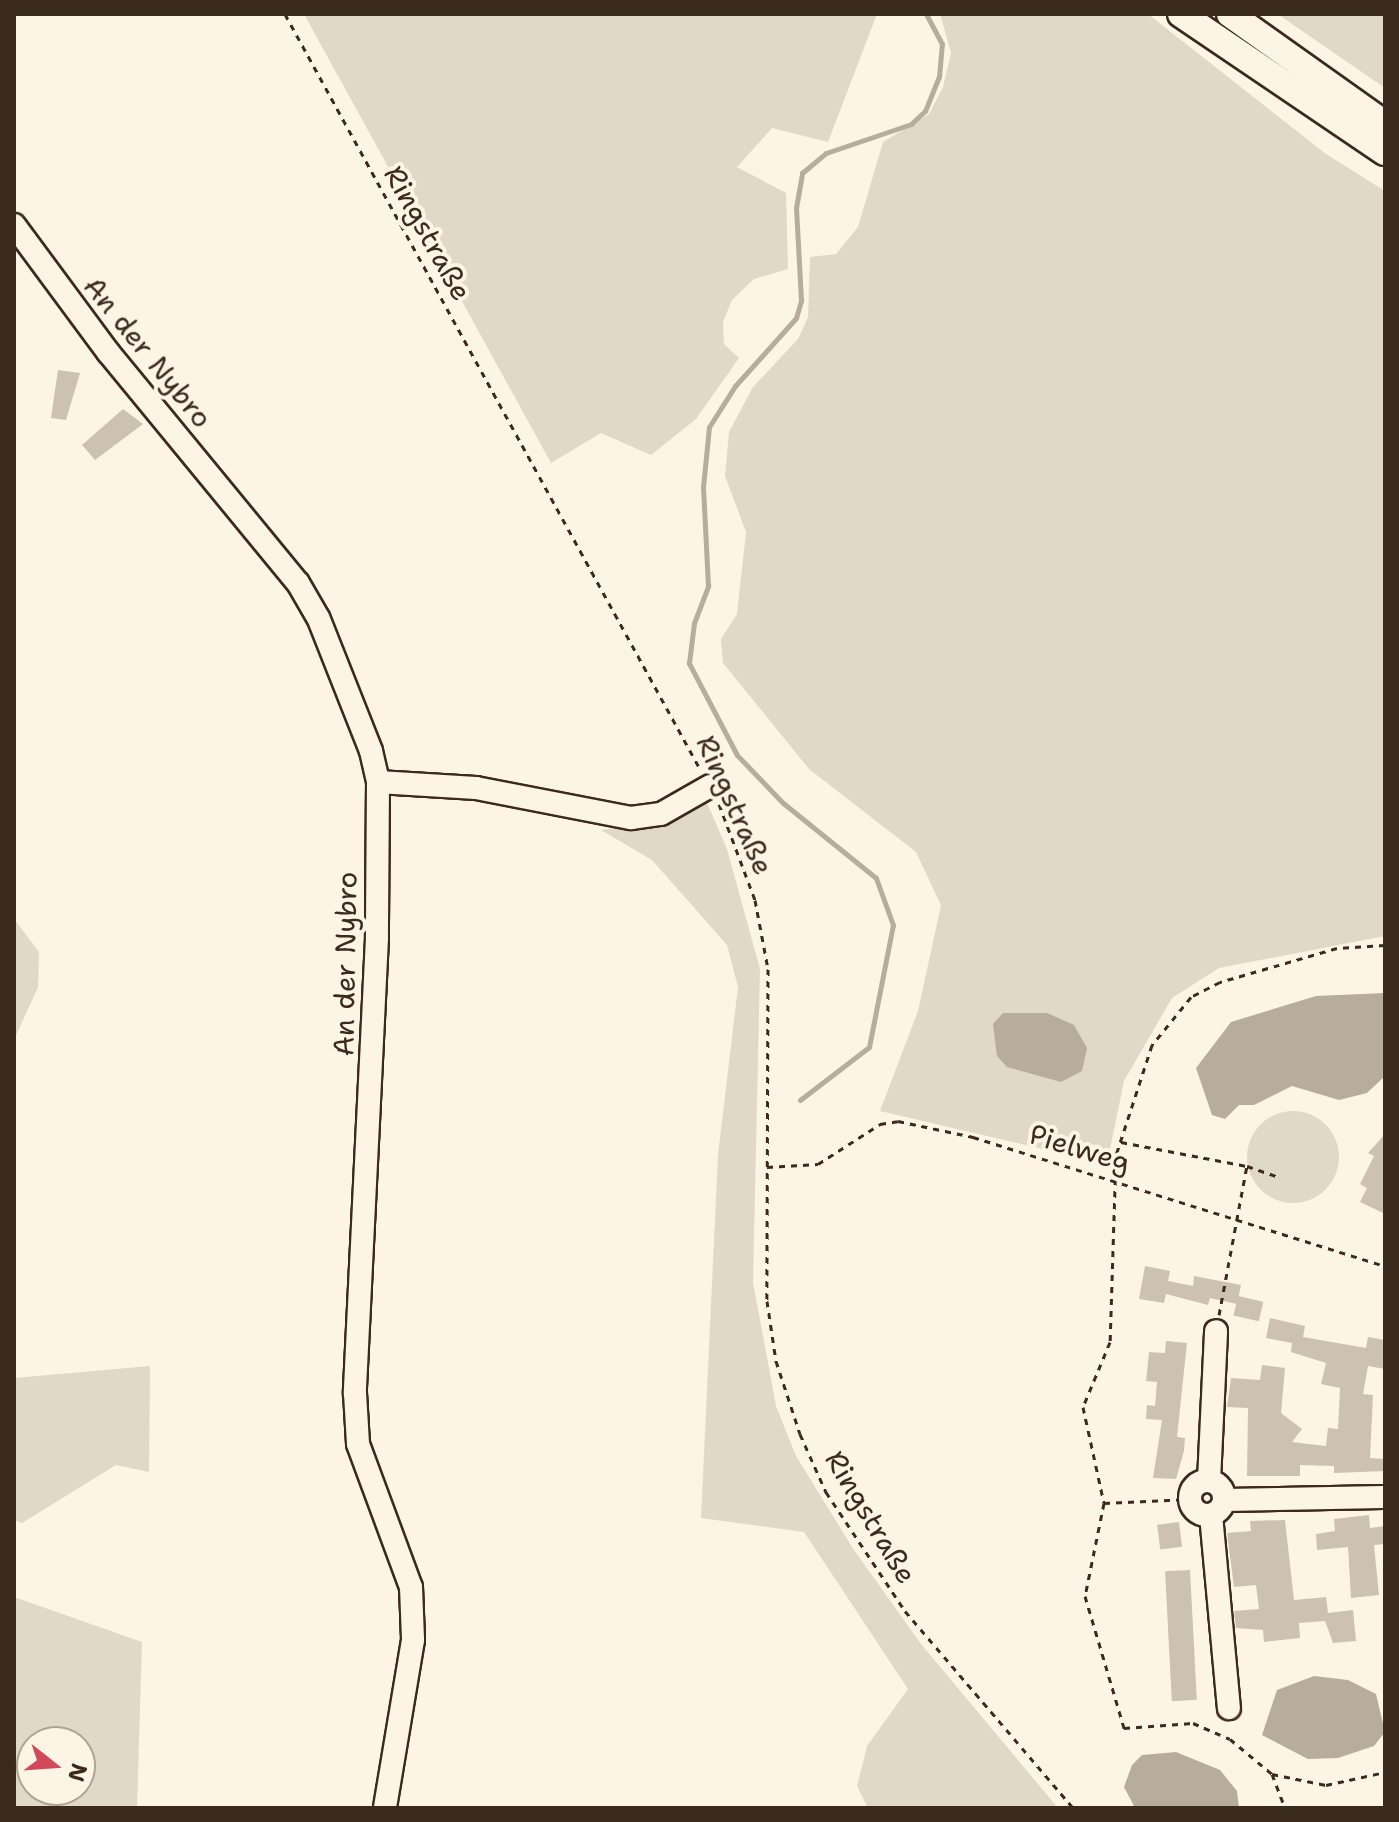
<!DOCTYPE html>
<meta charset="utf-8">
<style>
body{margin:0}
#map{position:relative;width:1399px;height:1822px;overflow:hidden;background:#fcf5e5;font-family:"Shantell Sans",sans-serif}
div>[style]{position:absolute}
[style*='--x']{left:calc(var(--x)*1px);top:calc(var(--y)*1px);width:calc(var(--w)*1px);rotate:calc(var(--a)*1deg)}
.green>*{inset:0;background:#e0d8c8}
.round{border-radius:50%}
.water>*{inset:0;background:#b7ad9e}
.stream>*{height:5px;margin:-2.5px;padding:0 2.5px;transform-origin:2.5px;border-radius:2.5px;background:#b7ad9e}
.building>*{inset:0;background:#ccc2b3;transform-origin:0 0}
.path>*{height:3px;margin-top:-1.5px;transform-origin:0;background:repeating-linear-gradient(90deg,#3b2a1e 0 6px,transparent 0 12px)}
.roads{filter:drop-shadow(2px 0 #3b2a1e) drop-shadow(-2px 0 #3b2a1e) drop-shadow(0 2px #3b2a1e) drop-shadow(0 -2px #3b2a1e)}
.minor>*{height:22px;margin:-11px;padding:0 11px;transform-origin:11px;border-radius:11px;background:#fcf5e5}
.minor>.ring{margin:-11px;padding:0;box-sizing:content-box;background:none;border:22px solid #fcf5e5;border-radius:50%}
.major>*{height:26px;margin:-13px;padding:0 13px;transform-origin:13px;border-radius:13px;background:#fcf5e5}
span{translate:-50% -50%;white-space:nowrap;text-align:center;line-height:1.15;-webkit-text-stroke:8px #fcf5e5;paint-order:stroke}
.street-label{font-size:28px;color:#3b2a1e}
.frame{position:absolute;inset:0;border:16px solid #3b2a1e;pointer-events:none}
.north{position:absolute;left:16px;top:1726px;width:80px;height:80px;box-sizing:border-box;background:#fcf5e5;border:2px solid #afa495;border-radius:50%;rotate:107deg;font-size:22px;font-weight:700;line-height:32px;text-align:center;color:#3b2a1e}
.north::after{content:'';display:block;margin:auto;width:28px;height:36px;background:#d1495b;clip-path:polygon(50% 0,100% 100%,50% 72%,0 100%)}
</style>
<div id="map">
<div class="green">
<i style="clip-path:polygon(304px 14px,877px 14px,828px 142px,772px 128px,737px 167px,786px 193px,788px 269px,754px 279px,732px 300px,723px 322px,724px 344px,739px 358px,696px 419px,651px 455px,601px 433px,551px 463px)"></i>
<i style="clip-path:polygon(940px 14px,1148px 14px,1326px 154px,1385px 191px,1385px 936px,1219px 968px,1172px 998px,1124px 1081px,1107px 1164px,880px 1111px,918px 1011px,941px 905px,916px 852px,809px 769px,723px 663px,721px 639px,737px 614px,746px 532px,725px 476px,729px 432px,753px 387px,798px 339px,808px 317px,810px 257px,836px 254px,858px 227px,883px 142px,929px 114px,943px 87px,951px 53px)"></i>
<i style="clip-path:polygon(1278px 14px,1385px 14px,1385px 88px,1292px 24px)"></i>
<i style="clip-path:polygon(704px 796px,727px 849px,760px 969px,753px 1282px,776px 1406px,796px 1456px,854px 1550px,921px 1644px,1058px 1808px,868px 1808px,857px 1786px,867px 1746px,908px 1689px,804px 1532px,701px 1518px,718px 1155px,738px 987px,727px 945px,652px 860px,601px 830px,661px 822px)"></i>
<i style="clip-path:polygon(14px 919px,39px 952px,38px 987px,14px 1040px)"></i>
<i class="round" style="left:1247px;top:1111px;width:92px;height:92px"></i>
<i style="clip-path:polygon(150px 1366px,149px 1472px,116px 1465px,22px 1523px,14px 1520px,14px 1378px)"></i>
<i style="clip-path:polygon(evenodd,14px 1597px,142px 1642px,137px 1808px,14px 1808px,14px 1597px,32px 1742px,80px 1742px,80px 1790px,32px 1790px,32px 1742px)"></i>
</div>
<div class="water">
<i style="clip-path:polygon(1385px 993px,1385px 1076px,1367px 1093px,1339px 1100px,1292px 1086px,1254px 1105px,1239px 1105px,1225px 1119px,1212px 1115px,1196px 1068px,1231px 1022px,1316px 996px)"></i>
<i style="clip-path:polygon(1003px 1013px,1047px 1013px,1074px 1025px,1087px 1048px,1082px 1071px,1061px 1082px,1007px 1067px,997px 1056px,993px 1024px)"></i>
<i style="clip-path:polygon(1314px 1676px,1348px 1680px,1376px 1694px,1385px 1732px,1374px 1746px,1338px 1758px,1308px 1759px,1262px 1735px,1277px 1690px)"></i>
<i style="clip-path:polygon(1176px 1752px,1220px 1770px,1237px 1791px,1239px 1808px,1135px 1808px,1124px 1787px,1132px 1765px,1142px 1755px)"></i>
</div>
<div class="stream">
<i style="--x:800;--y:1100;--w:87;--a:-37.5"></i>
<i style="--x:869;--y:1047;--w:124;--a:-78.9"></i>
<i style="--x:893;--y:925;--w:50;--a:-109.9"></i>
<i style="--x:876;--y:878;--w:119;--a:-141.1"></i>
<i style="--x:783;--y:803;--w:66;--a:-133.8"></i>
<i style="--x:737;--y:755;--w:104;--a:-117.6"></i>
<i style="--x:689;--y:663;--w:40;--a:-82.9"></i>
<i style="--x:694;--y:623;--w:40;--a:-69"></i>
<i style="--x:708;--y:586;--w:99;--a:-92.9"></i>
<i style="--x:703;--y:487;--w:60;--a:-84.3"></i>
<i style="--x:709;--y:427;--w:49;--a:-57.6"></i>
<i style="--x:735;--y:386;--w:91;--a:-48.1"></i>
<i style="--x:796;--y:318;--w:19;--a:-74"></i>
<i style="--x:801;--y:300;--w:92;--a:-93.1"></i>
<i style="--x:796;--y:208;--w:36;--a:-80"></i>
<i style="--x:802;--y:173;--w:31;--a:-40"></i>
<i style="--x:826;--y:153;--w:90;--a:-18.8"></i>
<i style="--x:911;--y:124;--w:19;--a:-43"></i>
<i style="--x:925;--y:111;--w:37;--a:-68"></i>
<i style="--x:939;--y:77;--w:33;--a:-85"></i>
<i style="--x:942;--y:44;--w:34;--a:-118"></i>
</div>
<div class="building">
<i style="clip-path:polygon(58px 370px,80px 373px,66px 420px,51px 418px)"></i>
<i style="clip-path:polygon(123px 409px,143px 424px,95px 460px,82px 445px)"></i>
<i style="clip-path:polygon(1385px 1134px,1385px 1214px,1360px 1202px,1367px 1188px,1360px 1184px,1374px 1156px,1368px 1153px)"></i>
<i style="clip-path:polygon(1145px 1266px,1170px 1271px,1168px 1281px,1193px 1286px,1194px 1276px,1241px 1285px,1237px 1304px,1210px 1298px,1208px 1305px,1166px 1294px,1164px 1303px,1139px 1299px)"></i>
<i style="left:1238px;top:1296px;width:26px;height:20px;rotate:13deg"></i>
<i style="clip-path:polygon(1270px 1318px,1305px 1326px,1303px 1337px,1366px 1348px,1368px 1337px,1385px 1340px,1385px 1369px,1368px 1366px,1363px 1394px,1373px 1395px,1370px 1458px,1385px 1459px,1385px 1471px,1334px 1473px,1334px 1466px,1300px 1465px,1300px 1476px,1247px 1476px,1248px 1408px,1227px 1407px,1231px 1378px,1260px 1380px,1262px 1365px,1285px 1368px,1281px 1413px,1302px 1429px,1292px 1442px,1326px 1446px,1328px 1428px,1338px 1429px,1340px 1388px,1321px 1384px,1326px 1363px,1291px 1352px,1292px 1343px,1266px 1338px)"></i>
<i style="clip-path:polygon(1166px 1341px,1187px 1343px,1177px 1437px,1185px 1438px,1184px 1451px,1176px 1479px,1153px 1478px,1162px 1420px,1146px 1419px,1147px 1405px,1155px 1406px,1157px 1382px,1146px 1381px,1149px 1352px,1165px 1353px)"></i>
<i style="clip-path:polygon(1369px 1515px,1370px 1528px,1385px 1526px,1385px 1544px,1374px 1545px,1379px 1595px,1351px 1598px,1348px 1547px,1317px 1550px,1316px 1534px,1335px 1531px,1334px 1519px)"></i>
<i style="clip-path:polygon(1285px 1520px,1294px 1600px,1326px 1597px,1328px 1613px,1353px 1610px,1356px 1641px,1333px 1643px,1325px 1621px,1299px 1623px,1300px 1638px,1264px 1642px,1263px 1630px,1236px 1628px,1234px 1611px,1259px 1609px,1256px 1585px,1234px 1587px,1227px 1533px,1251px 1531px,1250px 1521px)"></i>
<i style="left:1179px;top:1522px;width:25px;height:22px;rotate:83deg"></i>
<i style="left:1190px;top:1570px;width:130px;height:25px;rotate:87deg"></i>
</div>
<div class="path">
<i style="--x:285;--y:14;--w:862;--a:61.2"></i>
<i style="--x:719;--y:804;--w:103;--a:69.4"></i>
<i style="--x:755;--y:900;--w:70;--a:79.3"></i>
<i style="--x:768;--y:969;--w:332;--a:90.2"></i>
<i style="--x:767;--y:1301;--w:61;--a:81.5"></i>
<i style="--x:776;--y:1361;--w:77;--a:71.8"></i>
<i style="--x:800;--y:1434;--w:64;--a:65.9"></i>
<i style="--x:826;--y:1492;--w:143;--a:56.4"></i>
<i style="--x:905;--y:1611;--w:259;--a:49.5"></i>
<i style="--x:1385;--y:945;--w:48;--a:176.4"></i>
<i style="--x:1337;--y:948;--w:122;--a:163.8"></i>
<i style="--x:1220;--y:982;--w:33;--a:153"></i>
<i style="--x:1191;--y:997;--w:62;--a:129.1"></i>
<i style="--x:1152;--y:1045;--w:116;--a:108.1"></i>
<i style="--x:1116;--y:1155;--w:187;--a:91.8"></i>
<i style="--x:1110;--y:1342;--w:70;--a:112.6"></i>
<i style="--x:1083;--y:1407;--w:98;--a:77.7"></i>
<i style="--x:1104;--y:1503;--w:95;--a:101.5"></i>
<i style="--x:1085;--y:1596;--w:138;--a:73.5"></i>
<i style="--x:1124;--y:1728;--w:69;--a:-4.1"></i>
<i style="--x:1193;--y:1723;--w:40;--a:23.4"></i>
<i style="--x:1230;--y:1739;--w:55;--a:39.8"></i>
<i style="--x:1272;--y:1774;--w:55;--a:11.5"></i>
<i style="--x:1326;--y:1785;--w:60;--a:-12.4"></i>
<i style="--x:1121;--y:1142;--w:128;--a:10.8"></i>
<i style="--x:767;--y:1167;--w:51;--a:-3.4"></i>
<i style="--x:818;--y:1164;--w:74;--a:-32.8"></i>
<i style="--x:880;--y:1124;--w:18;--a:-9"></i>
<i style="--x:898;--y:1121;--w:77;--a:12"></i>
<i style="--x:973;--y:1137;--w:432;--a:17.4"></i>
<i style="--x:1219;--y:1315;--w:152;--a:-79.4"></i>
<i style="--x:1247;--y:1166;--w:31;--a:19"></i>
<i style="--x:1104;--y:1503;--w:86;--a:-2.7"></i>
<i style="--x:1272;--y:1774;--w:36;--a:69"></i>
</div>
<div class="roads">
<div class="minor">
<i style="--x:14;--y:225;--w:158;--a:53.5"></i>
<i style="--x:108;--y:352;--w:299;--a:50.6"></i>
<i style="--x:298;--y:583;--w:39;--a:60"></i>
<i style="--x:318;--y:617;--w:144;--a:68.4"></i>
<i style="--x:371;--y:751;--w:32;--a:77"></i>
<i style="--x:378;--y:782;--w:156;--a:90.4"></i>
<i style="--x:377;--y:938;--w:456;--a:92.8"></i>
<i style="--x:355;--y:1393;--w:51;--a:86.6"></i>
<i style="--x:358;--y:1444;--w:153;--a:69.7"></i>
<i style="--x:411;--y:1587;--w:53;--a:87.8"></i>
<i style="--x:413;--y:1640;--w:170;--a:99.5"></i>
<i style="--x:378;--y:782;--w:98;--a:3.5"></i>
<i style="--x:476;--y:788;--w:158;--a:11"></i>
<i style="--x:631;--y:818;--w:30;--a:-8"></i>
<i style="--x:661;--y:814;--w:56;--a:-29.7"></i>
<i class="ring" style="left:1190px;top:1481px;width:12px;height:12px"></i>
<i style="--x:1209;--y:1481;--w:150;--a:-87.3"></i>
<i style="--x:1224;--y:1500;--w:161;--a:-1.1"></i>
<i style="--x:1211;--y:1515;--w:194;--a:84.7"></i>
</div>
<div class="major">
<i style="--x:1181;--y:14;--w:246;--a:34.1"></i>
<i style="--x:1230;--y:14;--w:190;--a:35.4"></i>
</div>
</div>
<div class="street-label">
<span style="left:428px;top:233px;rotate:61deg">Ringstraße</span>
<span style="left:148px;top:352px;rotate:51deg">An der Nybro</span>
<span style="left:735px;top:805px;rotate:66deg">Ringstraße</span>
<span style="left:345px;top:964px;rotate:-89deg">An der Nybro</span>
<span style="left:1080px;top:1148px;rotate:17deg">Pielweg</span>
<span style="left:871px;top:1517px;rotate:59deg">Ringstraße</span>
</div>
<div class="frame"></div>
<div class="north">N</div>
</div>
